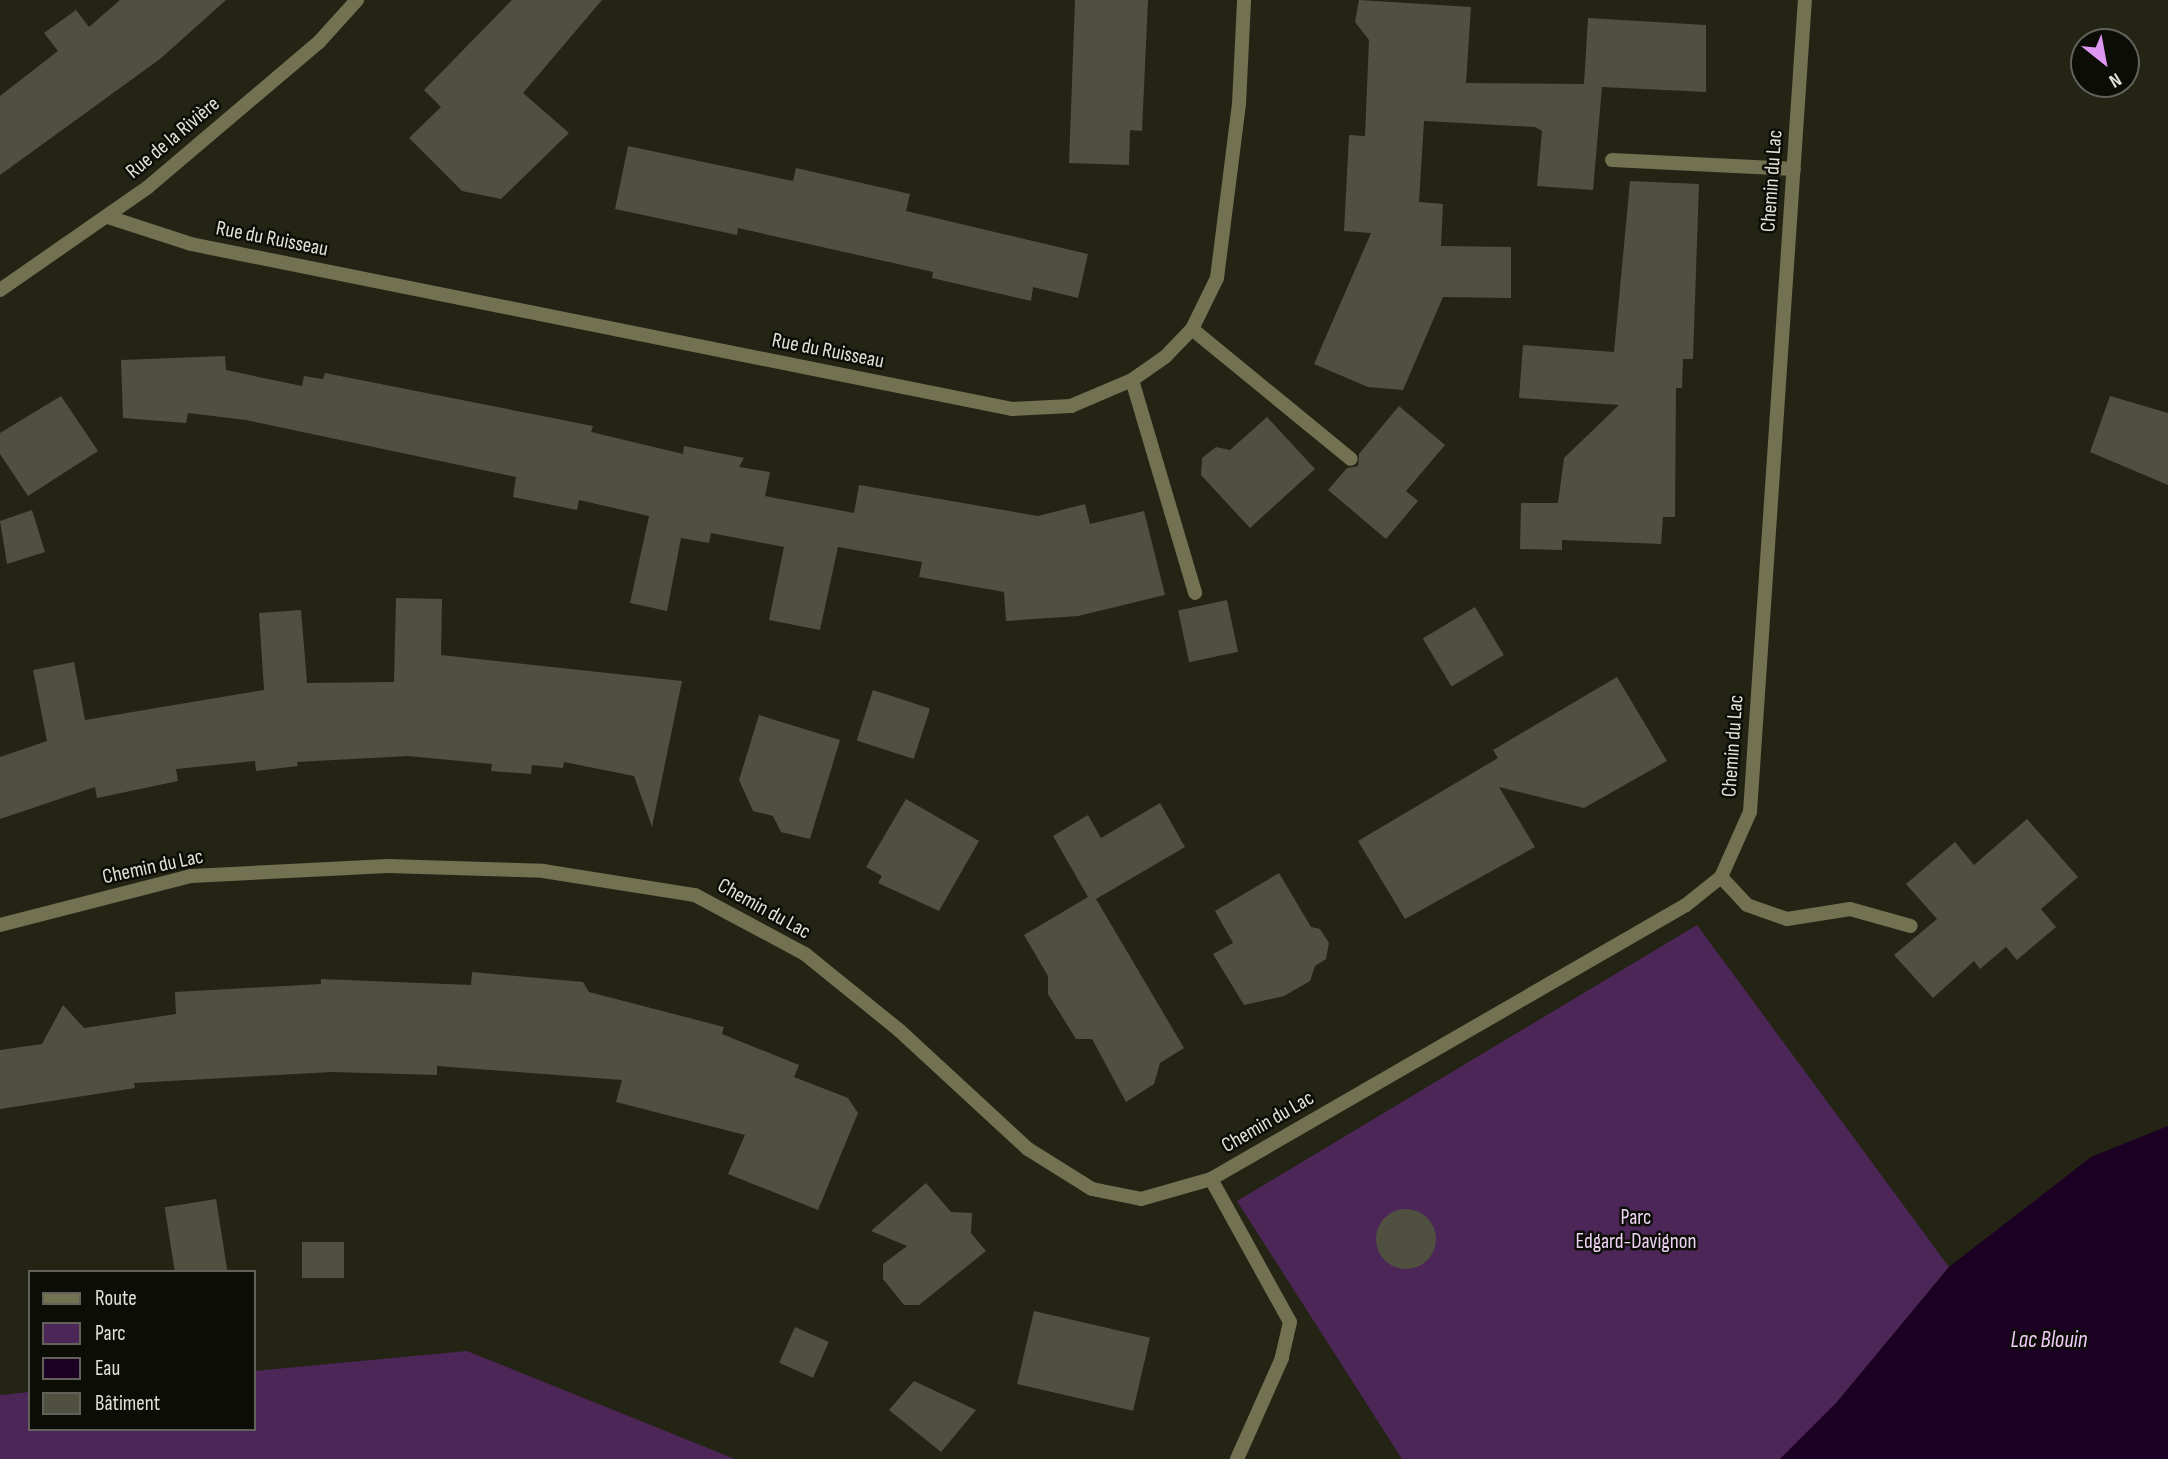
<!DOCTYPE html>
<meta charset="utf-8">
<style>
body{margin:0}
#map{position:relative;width:2168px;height:1459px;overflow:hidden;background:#242415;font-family:"Sofia Sans Condensed",sans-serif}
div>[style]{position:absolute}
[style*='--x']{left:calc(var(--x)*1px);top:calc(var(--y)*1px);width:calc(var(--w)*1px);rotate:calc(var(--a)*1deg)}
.green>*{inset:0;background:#4c2656}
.water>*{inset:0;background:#1c0024}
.building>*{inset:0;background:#505040;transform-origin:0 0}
.round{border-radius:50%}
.lane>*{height:14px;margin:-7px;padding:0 7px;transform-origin:7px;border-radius:7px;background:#727152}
.street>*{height:14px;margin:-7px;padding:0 7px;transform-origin:7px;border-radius:7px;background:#727152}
span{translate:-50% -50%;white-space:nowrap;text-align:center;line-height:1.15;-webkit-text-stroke:5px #0d0d07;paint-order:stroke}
.street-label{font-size:21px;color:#e2e2d8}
.park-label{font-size:21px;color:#eed3f5}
.water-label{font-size:23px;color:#f2cafc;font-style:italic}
.legend{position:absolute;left:28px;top:1270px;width:228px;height:161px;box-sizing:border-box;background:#0d0d07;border:2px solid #62625b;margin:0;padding:9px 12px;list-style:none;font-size:21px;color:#e2e2d8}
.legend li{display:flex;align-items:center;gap:14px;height:35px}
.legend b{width:35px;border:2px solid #62625b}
.north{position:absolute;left:2070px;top:28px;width:70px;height:70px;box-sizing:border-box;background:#0d0d07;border:2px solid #62625b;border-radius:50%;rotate:149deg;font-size:19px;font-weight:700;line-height:28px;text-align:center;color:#e2e2d8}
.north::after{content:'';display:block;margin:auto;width:24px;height:32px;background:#df98f2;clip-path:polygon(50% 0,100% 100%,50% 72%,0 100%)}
</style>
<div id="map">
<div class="green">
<i style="clip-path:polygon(1697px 925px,1949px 1267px,1837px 1402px,1780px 1459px,1402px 1459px,1237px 1201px)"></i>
<i style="clip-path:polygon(467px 1351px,735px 1459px,0 1459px,0 1395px,30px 1392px,30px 1429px,254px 1429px,254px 1371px)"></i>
</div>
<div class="water">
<i style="clip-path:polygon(2168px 1126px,2168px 1459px,1780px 1459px,1837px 1402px,1949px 1267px,2091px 1157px)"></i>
</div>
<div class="building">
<i style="clip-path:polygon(120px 0,226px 0,160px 59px,0 175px,0 96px,58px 51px,44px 33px,76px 10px,89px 27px)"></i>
<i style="clip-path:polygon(512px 0,602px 0,523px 93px,569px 133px,501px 199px,462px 191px,409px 138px,441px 107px,424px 90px)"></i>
<i style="clip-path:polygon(1075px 0,1148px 0,1142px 131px,1130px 130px,1129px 165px,1069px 163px)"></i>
<i style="clip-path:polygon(1359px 0,1471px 7px,1466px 83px,1584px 84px,1588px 18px,1706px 25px,1706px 92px,1602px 87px,1593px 190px,1537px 186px,1542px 131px,1535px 127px,1424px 121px,1419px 202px,1443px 204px,1441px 246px,1511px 247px,1511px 298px,1443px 297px,1403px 390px,1368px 387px,1314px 364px,1371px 233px,1344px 231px,1349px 135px,1365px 136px,1369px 40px,1355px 22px)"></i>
<i style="clip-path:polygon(628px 146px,793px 181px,796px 168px,910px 194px,906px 211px,1088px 254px,1078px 298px,1033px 287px,1031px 301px,932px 278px,933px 272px,738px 228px,737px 235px,615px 209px)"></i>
<i style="clip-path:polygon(1630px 181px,1699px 184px,1693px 359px,1683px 359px,1682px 388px,1676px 388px,1675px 517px,1663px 517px,1661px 544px,1562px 540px,1562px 550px,1520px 549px,1521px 503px,1558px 503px,1564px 458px,1619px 405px,1519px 398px,1523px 345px,1614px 352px)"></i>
<i style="clip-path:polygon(225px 356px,226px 370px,302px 386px,304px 376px,323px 379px,325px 373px,593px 426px,591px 432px,683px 454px,684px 446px,744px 458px,739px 467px,770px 472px,765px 496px,854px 513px,859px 485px,1038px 516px,1085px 504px,1090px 524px,1144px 511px,1165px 595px,1078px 616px,1006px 621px,1004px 592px,919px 577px,922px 562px,838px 547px,820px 630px,769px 620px,784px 547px,711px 533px,709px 543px,681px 538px,667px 611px,630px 603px,649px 516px,579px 500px,577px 510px,513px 497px,516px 477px,246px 420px,188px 413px,186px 423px,123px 418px,121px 360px)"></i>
<i style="clip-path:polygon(61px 396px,98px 451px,28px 496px,0 454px,0 433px)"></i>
<i style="clip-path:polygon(2110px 396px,2168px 413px,2168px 485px,2090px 452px)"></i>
<i style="clip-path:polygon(1399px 406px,1445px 445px,1406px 491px,1418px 501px,1386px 539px,1328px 490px,1347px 468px,1358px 466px,1359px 454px)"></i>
<i style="clip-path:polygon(1267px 417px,1315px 469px,1250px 528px,1201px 475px,1202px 458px,1216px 447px,1230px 450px)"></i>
<i style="clip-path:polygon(32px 510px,45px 552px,7px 564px,0 521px)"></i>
<i style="clip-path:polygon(396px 598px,442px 599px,441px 655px,682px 681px,652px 827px,634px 776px,564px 762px,563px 768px,532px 765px,531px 774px,491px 771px,492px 764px,408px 756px,297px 762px,298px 766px,256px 771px,255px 761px,176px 769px,178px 781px,97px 798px,95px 787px,0 819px,0 757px,47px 741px,33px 670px,74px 662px,85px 720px,264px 690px,259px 613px,301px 610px,307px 683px,394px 682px)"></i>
<i style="left:1227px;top:600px;width:53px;height:50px;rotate:78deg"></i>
<i style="left:1475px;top:607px;width:56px;height:61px;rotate:59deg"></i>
<i style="clip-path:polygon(1617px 677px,1667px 761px,1584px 808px,1499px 787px,1535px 847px,1405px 919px,1358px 841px,1498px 758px,1493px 750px)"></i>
<i style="left:873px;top:690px;width:60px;height:53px;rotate:18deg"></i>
<i style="clip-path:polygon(759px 715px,840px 740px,810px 839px,781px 832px,773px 816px,753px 811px,739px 780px)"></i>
<i style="clip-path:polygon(906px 799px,979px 841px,939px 911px,878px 883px,882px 876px,866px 867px)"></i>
<i style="clip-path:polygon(1160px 803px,1185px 847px,1096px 899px,1184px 1048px,1160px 1063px,1154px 1084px,1126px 1102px,1092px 1039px,1076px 1039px,1048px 994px,1048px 976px,1024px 935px,1088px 897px,1053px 836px,1088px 815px,1101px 838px)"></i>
<i style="clip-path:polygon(2027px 819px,2078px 877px,2041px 909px,2056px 927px,2017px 960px,2006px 947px,1980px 969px,1974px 961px,1933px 998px,1894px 955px,1937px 919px,1906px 884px,1955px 842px,1974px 865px)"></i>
<i style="clip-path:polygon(1279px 873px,1311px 927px,1320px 929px,1329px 943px,1326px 959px,1315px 966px,1310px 981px,1284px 996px,1244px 1005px,1213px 954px,1233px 943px,1215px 911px)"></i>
<i style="clip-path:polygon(472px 972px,583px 982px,589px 992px,724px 1027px,722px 1034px,799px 1065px,794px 1077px,848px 1098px,858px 1113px,818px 1210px,728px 1174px,745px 1135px,616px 1102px,622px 1080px,437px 1066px,437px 1075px,332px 1072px,134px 1083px,135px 1088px,0 1109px,0 1050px,42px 1044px,63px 1005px,84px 1028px,176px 1014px,175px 992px,321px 984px,321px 979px,471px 985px)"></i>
<i style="clip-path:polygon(926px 1183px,951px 1212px,972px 1213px,971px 1233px,986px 1251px,919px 1305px,904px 1305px,883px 1279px,883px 1264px,907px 1246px,871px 1231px)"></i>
<i style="left:216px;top:1199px;width:74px;height:52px;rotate:81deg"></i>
<i class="round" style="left:1376px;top:1209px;width:60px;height:60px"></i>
<i style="left:302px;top:1242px;width:42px;height:36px"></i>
<i style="left:1034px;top:1311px;width:119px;height:75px;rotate:13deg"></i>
<i style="left:795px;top:1327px;width:37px;height:39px;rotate:24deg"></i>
<i style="clip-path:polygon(914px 1381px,976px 1410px,941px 1452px,889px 1410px)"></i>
</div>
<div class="lane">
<i style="--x:1612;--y:160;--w:182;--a:2.8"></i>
<i style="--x:1192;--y:329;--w:205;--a:39.3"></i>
<i style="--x:1132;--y:380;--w:222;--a:73.5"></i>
<i style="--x:1721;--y:877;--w:38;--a:47"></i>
<i style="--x:1747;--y:905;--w:42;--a:19.3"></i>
<i style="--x:1787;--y:919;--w:64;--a:-9"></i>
<i style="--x:1850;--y:909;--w:63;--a:15.6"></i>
<i style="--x:1211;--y:1179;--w:163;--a:61.1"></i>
<i style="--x:1290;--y:1322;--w:37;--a:103"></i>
<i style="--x:1282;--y:1358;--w:111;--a:114"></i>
</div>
<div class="street">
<i style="--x:108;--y:217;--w:87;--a:18"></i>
<i style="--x:191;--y:244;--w:837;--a:11.36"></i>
<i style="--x:1012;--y:409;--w:59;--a:-2.9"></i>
<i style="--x:1071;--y:406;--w:66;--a:-23.1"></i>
<i style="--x:1132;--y:380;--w:40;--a:-34.9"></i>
<i style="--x:1165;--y:357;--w:39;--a:-46"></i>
<i style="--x:1192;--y:329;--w:57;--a:-63.9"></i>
<i style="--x:1217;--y:278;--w:175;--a:-82.8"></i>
<i style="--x:1239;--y:104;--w:104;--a:-87.2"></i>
<i style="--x:0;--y:290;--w:180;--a:-34.8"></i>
<i style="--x:148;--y:187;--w:224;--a:-40.3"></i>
<i style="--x:319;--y:42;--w:57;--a:-47.9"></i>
<i style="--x:0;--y:925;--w:197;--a:-14.4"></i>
<i style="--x:191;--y:876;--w:197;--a:-2.9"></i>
<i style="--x:388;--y:866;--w:155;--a:1.8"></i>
<i style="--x:543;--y:871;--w:154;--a:9"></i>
<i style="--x:695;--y:895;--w:125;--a:28.2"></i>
<i style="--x:805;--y:954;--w:122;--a:39"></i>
<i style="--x:900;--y:1031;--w:174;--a:42.7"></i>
<i style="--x:1028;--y:1149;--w:75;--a:32"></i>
<i style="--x:1092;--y:1189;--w:50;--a:11.5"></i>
<i style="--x:1141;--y:1199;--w:73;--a:-15.9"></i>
<i style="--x:1211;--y:1179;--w:548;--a:-29.98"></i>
<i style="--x:1686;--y:905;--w:45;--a:-38.7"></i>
<i style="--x:1721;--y:877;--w:71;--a:-66"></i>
<i style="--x:1750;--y:812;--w:814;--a:-86.13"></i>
</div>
<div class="street-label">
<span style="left:173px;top:138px;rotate:-40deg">Rue de la Rivière</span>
<span style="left:1772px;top:181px;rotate:-86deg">Chemin du Lac</span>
<span style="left:272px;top:239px;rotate:11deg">Rue du Ruisseau</span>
<span style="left:828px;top:351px;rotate:11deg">Rue du Ruisseau</span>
<span style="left:1733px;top:746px;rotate:-86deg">Chemin du Lac</span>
<span style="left:153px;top:867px;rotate:-12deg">Chemin du Lac</span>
<span style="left:764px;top:909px;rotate:29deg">Chemin du Lac</span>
<span style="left:1268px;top:1122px;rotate:-30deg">Chemin du Lac</span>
</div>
<div class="park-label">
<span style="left:1636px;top:1230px">Parc<br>Edgard-Davignon</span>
</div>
<div class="water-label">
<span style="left:2049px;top:1340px">Lac Blouin</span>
</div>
<ul class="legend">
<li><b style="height:9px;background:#727152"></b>Route</li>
<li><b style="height:19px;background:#4c2656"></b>Parc</li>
<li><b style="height:19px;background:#1c0024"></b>Eau</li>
<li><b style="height:19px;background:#505040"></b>Bâtiment</li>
</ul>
<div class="north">N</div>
</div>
